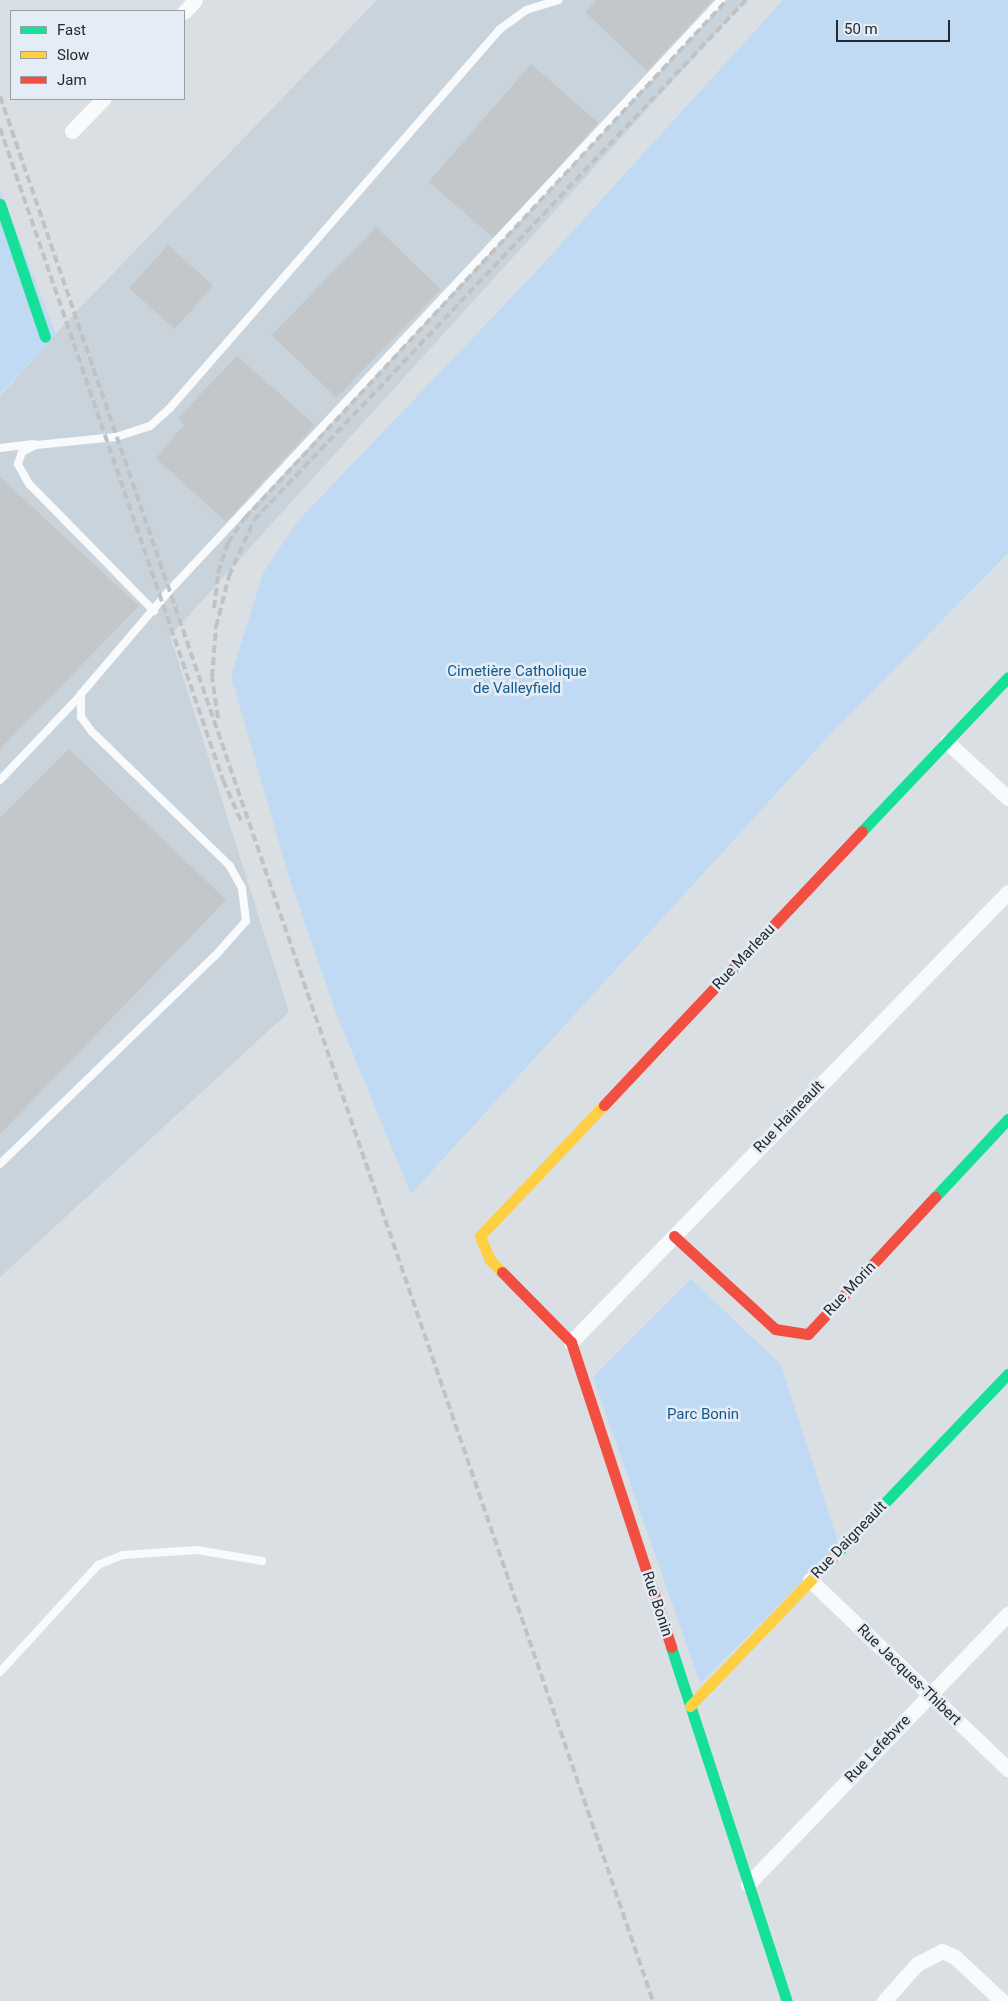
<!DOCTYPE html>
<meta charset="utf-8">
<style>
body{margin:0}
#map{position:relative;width:1008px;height:2001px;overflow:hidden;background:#dadfe4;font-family:Roboto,sans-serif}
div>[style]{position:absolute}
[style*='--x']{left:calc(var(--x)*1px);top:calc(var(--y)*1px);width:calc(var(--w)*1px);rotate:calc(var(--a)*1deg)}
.built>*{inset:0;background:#c8d3dc}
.green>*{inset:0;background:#bfdaf2}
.building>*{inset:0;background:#c3c7ca;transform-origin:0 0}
.lane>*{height:8px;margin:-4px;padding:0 4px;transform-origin:4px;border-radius:4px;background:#f9fafb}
.street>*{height:15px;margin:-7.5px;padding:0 7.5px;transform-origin:7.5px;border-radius:7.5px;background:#f9fafb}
.fast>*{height:11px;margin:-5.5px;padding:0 5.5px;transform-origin:5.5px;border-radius:5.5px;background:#16e098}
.slow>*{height:11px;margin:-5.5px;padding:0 5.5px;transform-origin:5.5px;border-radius:5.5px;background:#ffcf43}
.jam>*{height:11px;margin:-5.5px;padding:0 5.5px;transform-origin:5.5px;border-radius:5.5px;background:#f24e42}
.rail>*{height:4px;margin-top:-2px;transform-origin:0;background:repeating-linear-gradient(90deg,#c0c2c4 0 8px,transparent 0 12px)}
span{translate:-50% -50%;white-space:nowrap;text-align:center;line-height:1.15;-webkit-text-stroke:5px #e4edf5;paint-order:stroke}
.park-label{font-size:15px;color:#15588a}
.street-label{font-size:15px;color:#26292c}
.legend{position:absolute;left:10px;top:10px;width:175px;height:90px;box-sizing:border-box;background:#e4edf5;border:1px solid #989fa5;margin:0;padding:6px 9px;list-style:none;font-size:15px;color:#26292c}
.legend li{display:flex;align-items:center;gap:10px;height:25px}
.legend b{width:25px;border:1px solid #989fa5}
.scale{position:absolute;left:836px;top:20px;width:114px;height:22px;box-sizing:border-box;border:2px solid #26292c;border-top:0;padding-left:6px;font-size:15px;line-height:18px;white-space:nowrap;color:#26292c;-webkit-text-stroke:4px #e4edf5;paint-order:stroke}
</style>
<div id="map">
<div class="built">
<i style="clip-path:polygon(377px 0,746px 0,170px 636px,289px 1012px,0 1277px,0 396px,74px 314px)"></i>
</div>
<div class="green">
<i style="clip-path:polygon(783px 0,1008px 0,1008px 553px,824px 741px,411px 1194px,336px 1013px,288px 874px,231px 676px,263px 573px,297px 522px,532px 276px)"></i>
<i style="clip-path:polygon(0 189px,56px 334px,0 394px)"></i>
<i style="clip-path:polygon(691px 1279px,781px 1365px,839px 1545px,700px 1683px,593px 1377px)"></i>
</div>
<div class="building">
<i style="clip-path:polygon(597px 0,713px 0,647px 71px,585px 12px)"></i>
<i style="left:531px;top:64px;width:89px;height:156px;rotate:41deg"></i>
<i style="left:376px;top:227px;width:90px;height:150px;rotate:44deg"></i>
<i style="left:168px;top:245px;width:61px;height:58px;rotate:42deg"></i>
<i style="clip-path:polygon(237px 356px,315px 425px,226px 522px,156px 458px,184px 425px,178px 418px)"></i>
<i style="clip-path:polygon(0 477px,139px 606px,0 749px)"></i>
<i style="clip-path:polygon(69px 749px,226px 900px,0 1134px,0 818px)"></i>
</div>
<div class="lane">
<i style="--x:0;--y:448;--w:33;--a:-7"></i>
<i style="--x:154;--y:611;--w:178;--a:-134.5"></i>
<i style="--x:29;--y:484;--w:23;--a:-119"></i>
<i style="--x:18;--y:464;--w:13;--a:-72"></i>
<i style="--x:22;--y:452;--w:16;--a:-27"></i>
<i style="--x:36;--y:445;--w:80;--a:-5.7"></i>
<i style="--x:116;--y:437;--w:36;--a:-18"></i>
<i style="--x:150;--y:426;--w:27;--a:-42"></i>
<i style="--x:170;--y:408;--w:503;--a:-48.95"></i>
<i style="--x:500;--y:29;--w:32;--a:-36"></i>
<i style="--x:526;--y:10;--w:34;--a:-17"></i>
<i style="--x:0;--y:780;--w:116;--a:-46.4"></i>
<i style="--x:0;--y:1164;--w:299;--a:-44.1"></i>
<i style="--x:215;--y:956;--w:47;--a:-48.5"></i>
<i style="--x:246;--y:921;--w:33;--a:-97"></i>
<i style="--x:242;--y:888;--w:25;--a:-119"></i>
<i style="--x:230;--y:866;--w:192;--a:-135.8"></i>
<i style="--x:92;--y:732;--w:19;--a:-126"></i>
<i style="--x:81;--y:717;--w:23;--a:-90"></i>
<i style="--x:81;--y:694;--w:134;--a:-49.5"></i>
<i style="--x:168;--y:592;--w:810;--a:-46.95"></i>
<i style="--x:0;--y:1672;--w:145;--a:-47.5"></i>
<i style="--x:98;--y:1565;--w:27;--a:-22"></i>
<i style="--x:123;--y:1555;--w:74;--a:-3.9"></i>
<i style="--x:197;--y:1550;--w:66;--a:9.6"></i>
</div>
<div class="street">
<i style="--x:184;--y:12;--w:16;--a:-47"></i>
<i style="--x:72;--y:131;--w:45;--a:-45.9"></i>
<i style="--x:947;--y:742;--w:83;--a:42.6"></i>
<i style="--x:571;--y:1342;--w:627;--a:-45.84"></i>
<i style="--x:810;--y:1580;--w:274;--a:43.7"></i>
<i style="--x:748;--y:1884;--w:375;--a:-46.1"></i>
<i style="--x:884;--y:2001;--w:50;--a:-48.3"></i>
<i style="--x:917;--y:1964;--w:28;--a:-27"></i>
<i style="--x:942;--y:1951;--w:14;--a:25"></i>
<i style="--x:955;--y:1957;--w:64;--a:43.1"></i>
</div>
<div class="fast">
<i style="--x:0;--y:204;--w:140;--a:71.3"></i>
<i style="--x:862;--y:831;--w:212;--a:-46.5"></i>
<i style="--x:935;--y:1197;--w:107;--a:-46.9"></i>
<i style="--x:832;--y:1558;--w:255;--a:-46.3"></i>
<i style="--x:671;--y:1647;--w:373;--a:71.9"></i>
</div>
<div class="slow">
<i style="--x:502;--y:1272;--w:17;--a:-135"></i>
<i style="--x:490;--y:1260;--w:26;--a:-113"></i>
<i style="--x:480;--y:1236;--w:180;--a:-46.6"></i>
<i style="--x:690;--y:1706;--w:205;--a:-46.2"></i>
</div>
<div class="jam">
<i style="--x:604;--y:1105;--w:376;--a:-46.7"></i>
<i style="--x:674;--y:1236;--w:137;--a:42.6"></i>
<i style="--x:775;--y:1329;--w:33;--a:9"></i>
<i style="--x:808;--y:1334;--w:187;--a:-47.2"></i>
<i style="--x:502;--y:1272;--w:98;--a:45.4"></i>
<i style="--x:571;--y:1342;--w:321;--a:71.8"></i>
</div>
<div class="rail">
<i style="--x:0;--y:96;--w:2014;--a:71.08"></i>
<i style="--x:0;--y:128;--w:689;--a:71.12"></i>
<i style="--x:223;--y:780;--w:47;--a:66.2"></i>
<i style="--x:214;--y:608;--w:35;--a:-83"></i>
<i style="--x:218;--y:573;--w:32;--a:-72"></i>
<i style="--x:228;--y:543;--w:30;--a:-56"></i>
<i style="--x:245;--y:518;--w:708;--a:-47.06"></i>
<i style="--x:218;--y:718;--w:41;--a:-98.3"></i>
<i style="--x:212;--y:677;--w:50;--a:-85.4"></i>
<i style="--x:216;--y:627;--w:53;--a:-75.7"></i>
<i style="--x:229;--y:576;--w:61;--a:-65.9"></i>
<i style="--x:254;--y:520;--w:716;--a:-46.58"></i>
</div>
<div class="park-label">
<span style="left:517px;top:680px">Cimetière Catholique<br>de Valleyfield</span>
<span style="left:703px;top:1415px">Parc Bonin</span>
</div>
<div class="street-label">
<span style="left:744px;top:957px;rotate:-47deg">Rue Marleau</span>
<span style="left:789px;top:1117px;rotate:-46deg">Rue Haineault</span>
<span style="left:850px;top:1289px;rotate:-47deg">Rue Morin</span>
<span style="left:849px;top:1540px;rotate:-46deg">Rue Daigneault</span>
<span style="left:657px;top:1604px;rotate:72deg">Rue Bonin</span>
<span style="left:909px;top:1675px;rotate:44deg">Rue Jacques-Thibert</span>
<span style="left:878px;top:1749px;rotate:-46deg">Rue Lefebvre</span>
</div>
<ul class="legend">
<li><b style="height:6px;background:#16e098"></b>Fast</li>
<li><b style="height:6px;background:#ffcf43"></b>Slow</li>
<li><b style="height:6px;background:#f24e42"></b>Jam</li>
</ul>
<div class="scale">50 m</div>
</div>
